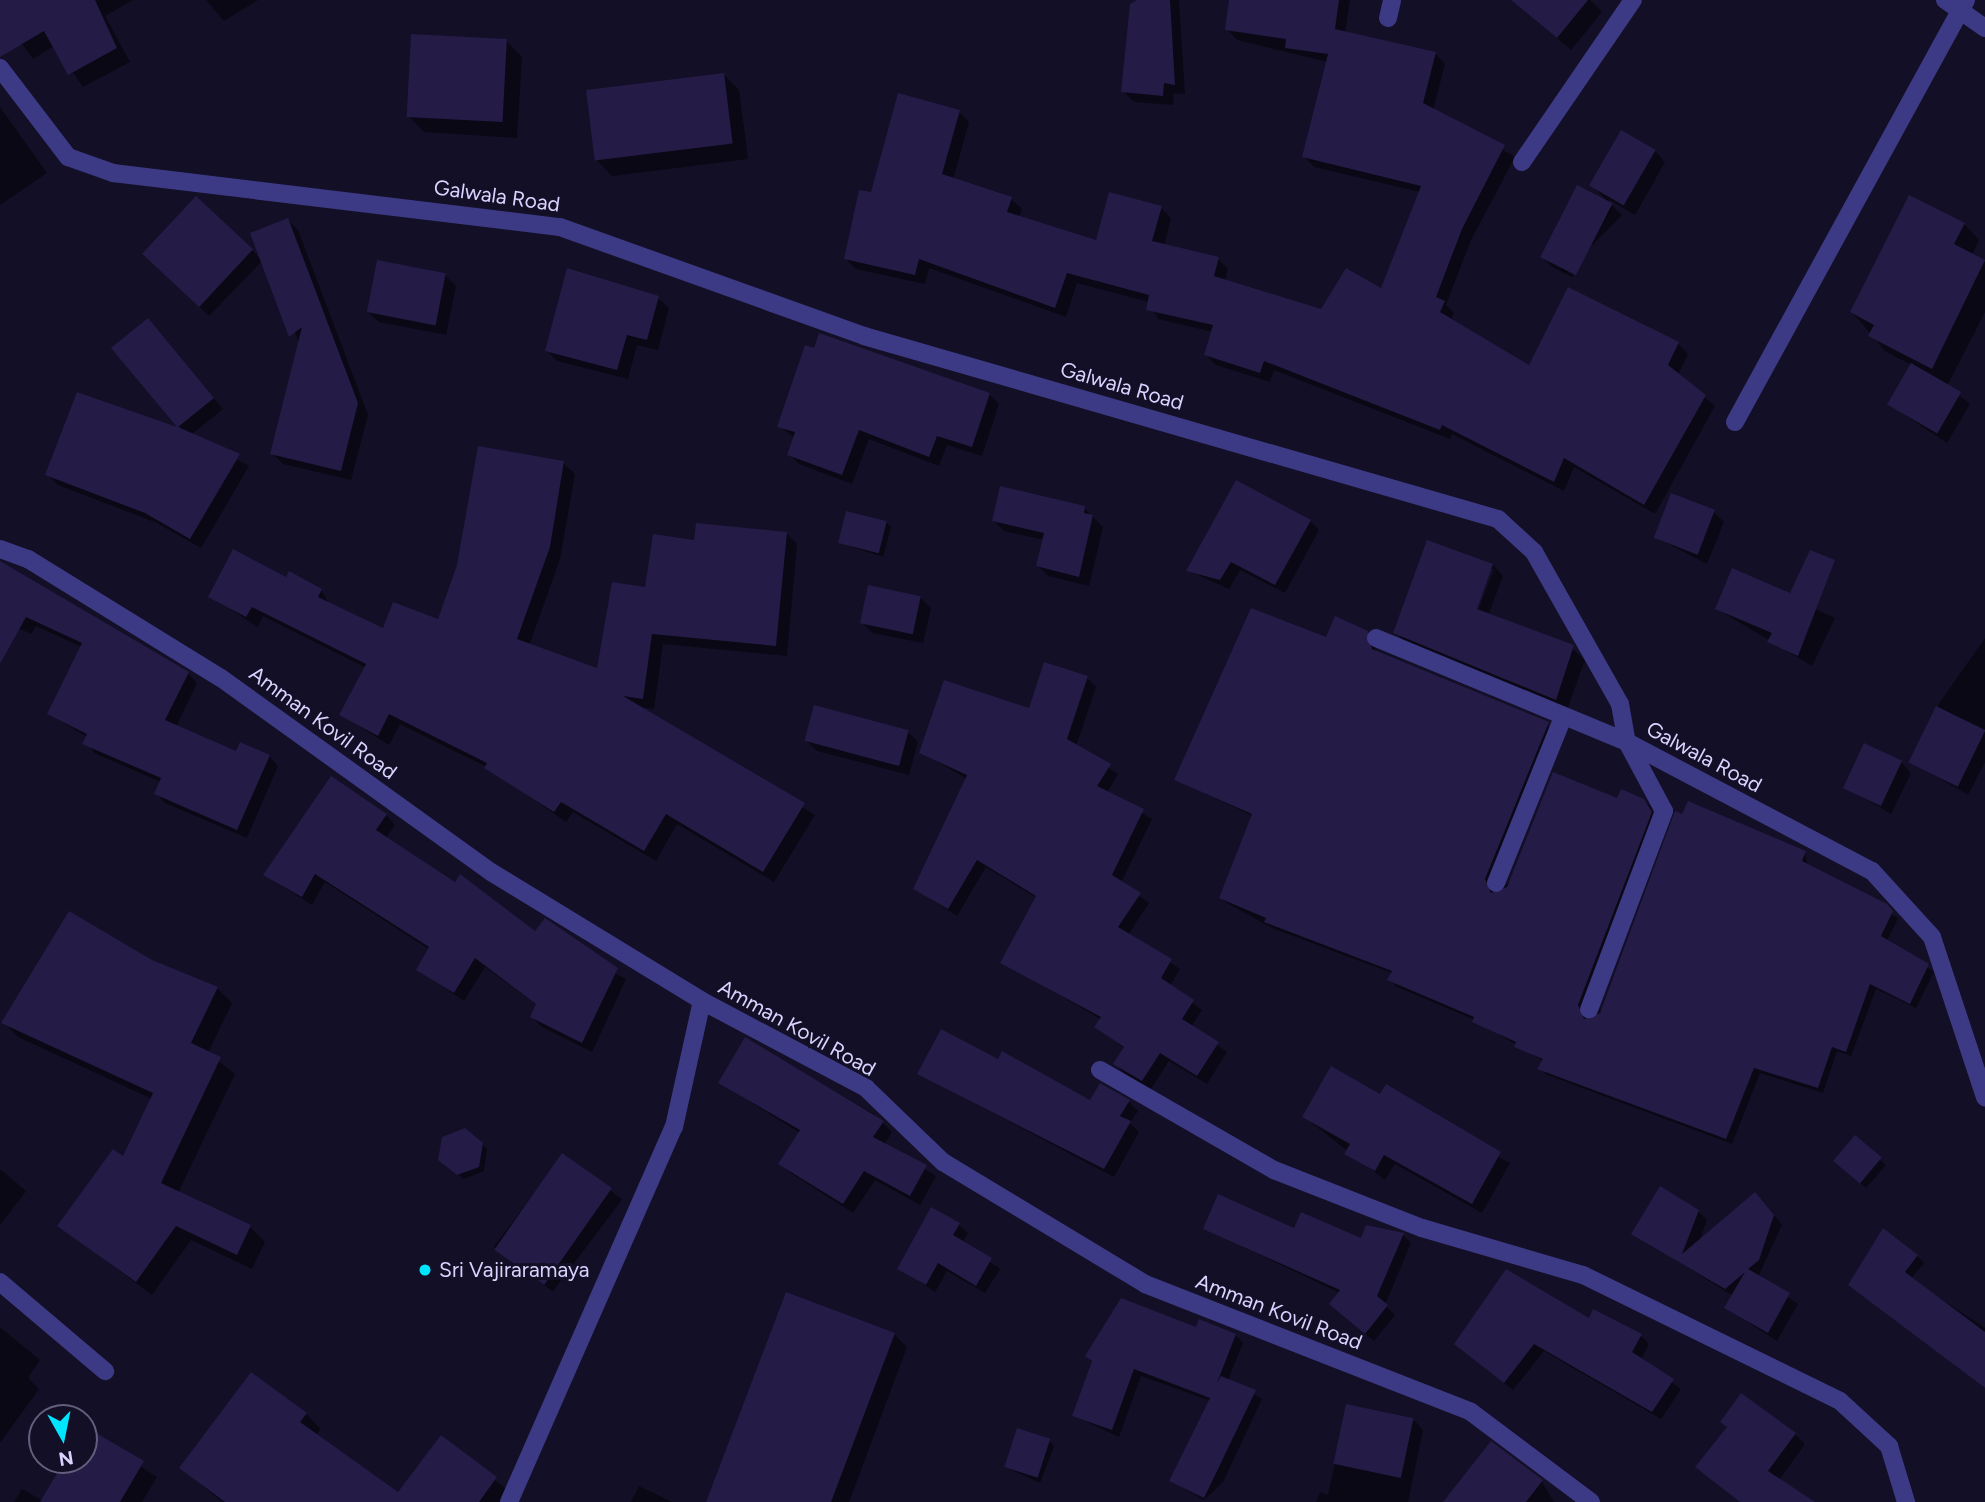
<!DOCTYPE html>
<style>
body{margin:0}
#map{position:relative;width:1985px;height:1502px;overflow:hidden;background:#130f26;font-family:Figtree,sans-serif}
div>[style]{position:absolute}
[style*='--x']{left:calc(var(--x)*1px);top:calc(var(--y)*1px);width:calc(var(--w)*1px);rotate:calc(var(--a)*1deg)}
.shadow>*{inset:0;background:#0007;transform-origin:0 0}
.building>*{inset:0;background:#241b47;transform-origin:0 0}
.minor>*{height:18px;margin:-9px;padding:0 9px;transform-origin:9px;border-radius:9px;background:#3d3a85}
.dots>*{width:19px;height:19px;translate:-50% -50%;box-sizing:border-box;border:4px solid #130f26;border-radius:50%}
span{translate:-50% -50%;white-space:nowrap;text-align:center;line-height:1.15;-webkit-text-stroke:6px #130f26;paint-order:stroke}
.street-label{font-size:21px;color:#d9d4ff}
.poi-label{font-size:21px;color:#d9d4ff}
.left{translate:0 -50%;text-align:left}
.north{position:absolute;left:28px;top:1404px;width:70px;height:70px;box-sizing:border-box;background:#130f26;border:2px solid #625e7d;border-radius:50%;rotate:171deg;font-size:19px;font-weight:700;line-height:28px;text-align:center;color:#d9d4ff}
.north::after{content:'';display:block;margin:auto;width:24px;height:32px;background:#00e5ff;clip-path:polygon(50% 0,100% 100%,50% 72%,0 100%)}
</style>
<div id="map">
<div class="shadow">
<i style="clip-path:polygon(133px 0,105px 16px,130px 62px,83px 87px,54px 46px,33px 59px,0 13px,3px 0)"></i>
<i style="clip-path:polygon(206px 0,258px 0,224px 21px)"></i>
<i style="clip-path:polygon(1139px 0,1179px 0,1185px 94px,1174px 93px,1173px 105px,1134px 102px,1123px 91px)"></i>
<i style="clip-path:polygon(1231px 0,1350px 0,1345px 33px,1435px 53px,1445px 64px,1433px 110px,1515px 157px,1471px 240px,1446px 305px,1454px 313px,1451px 320px,1530px 367px,1678px 344px,1688px 354px,1678px 375px,1715px 406px,1655px 514px,1574px 467px,1564px 491px,1452px 434px,1450px 439px,1274px 370px,1270px 382px,1216px 365px,1206px 355px,1213px 332px,1158px 319px,1149px 302px,1077px 283px,1066px 317px,929px 268px,925px 284px,856px 269px,846px 259px,872px 194px,959px 112px,969px 122px,953px 180px,1011px 199px,1022px 209px,1019px 217px,1097px 242px,1161px 208px,1171px 218px,1164px 246px,1218px 259px,1228px 269px,1225px 281px,1322px 311px,1382px 290px,1420px 192px,1314px 167px,1304px 156px,1328px 62px,1237px 40px,1227px 29px)"></i>
<i style="clip-path:polygon(1511px 0,1590px 0,1602px 12px,1571px 50px)"></i>
<i style="clip-path:polygon(506px 41px,522px 57px,517px 138px,424px 132px,409px 116px)"></i>
<i style="clip-path:polygon(723px 74px,739px 90px,748px 159px,612px 176px,597px 160px)"></i>
<i style="clip-path:polygon(0 107px,47px 173px,0 205px)"></i>
<i style="clip-path:polygon(1655px 151px,1665px 162px,1635px 215px,1608px 199px,1613px 206px,1572px 277px,1552px 267px,1541px 256px,1608px 202px,1592px 185px)"></i>
<i style="left:1613px;top:206px;width:13px;height:81px;rotate:45deg"></i>
<i style="clip-path:polygon(288px 220px,298px 230px,368px 415px,351px 480px,283px 464px,272px 453px,300px 344px,252px 234px)"></i>
<i style="clip-path:polygon(1964px 224px,1979px 240px,1972px 255px,1985px 262px,1985px 312px,1947px 386px,1970px 404px,1947px 443px,1888px 404px,1912px 365px,1886px 352px,1852px 312px)"></i>
<i style="clip-path:polygon(252px 250px,262px 261px,209px 316px,144px 254px)"></i>
<i style="clip-path:polygon(446px 276px,456px 286px,446px 335px,379px 322px,368px 312px)"></i>
<i style="clip-path:polygon(658px 298px,669px 308px,658px 350px,637px 345px,628px 379px,557px 361px,547px 351px)"></i>
<i style="clip-path:polygon(148px 320px,223px 409px,191px 435px,249px 466px,201px 548px,157px 523px,58px 485px,47px 474px,183px 431px,114px 348px)"></i>
<i style="clip-path:polygon(989px 394px,999px 404px,982px 456px,947px 445px,939px 466px,869px 439px,852px 484px,799px 464px,789px 454px,795px 438px,779px 426px)"></i>
<i style="clip-path:polygon(563px 463px,575px 474px,560px 559px,529px 646px,598px 671px,646px 589px,696px 542px,786px 533px,797px 544px,787px 656px,663px 644px,654px 709px,638px 707px,815px 815px,774px 882px,677px 824px,656px 861px,573px 812px,566px 822px,487px 767px,400px 724px,389px 745px,341px 715px,366px 668px,263px 616px,258px 627px,210px 596px,287px 579px,321px 590px,330px 605px,384px 630px,439px 621px)"></i>
<i style="clip-path:polygon(1084px 508px,1103px 527px,1089px 586px,1048px 576px,1038px 566px,1044px 540px,1004px 531px,994px 521px)"></i>
<i style="clip-path:polygon(1714px 512px,1724px 522px,1707px 564px,1655px 537px)"></i>
<i style="clip-path:polygon(1310px 521px,1319px 530px,1285px 593px,1240px 570px,1229px 589px,1189px 571px)"></i>
<i style="clip-path:polygon(886px 522px,891px 527px,883px 557px,840px 543px)"></i>
<i style="clip-path:polygon(3px 564px,188px 673px,197px 683px,176px 727px,237px 753px,269px 756px,278px 766px,247px 838px,165px 803px,156px 793px,161px 782px,94px 753px,87px 737px,49px 714px,82px 647px,36px 626px,31px 634px,0 619px)"></i>
<i style="clip-path:polygon(evenodd,1493px 565px,1503px 576px,1488px 616px,1574px 650px,1585px 660px,1567px 710px,1406px 643px,1395px 632px,1493px 565px,1490px 569px,1494px 569px,1475px 618px,1472px 617px,1490px 569px)"></i>
<i style="clip-path:polygon(1733px 571px,1835px 618px,1812px 666px,1717px 609px)"></i>
<i style="clip-path:polygon(920px 597px,931px 608px,923px 643px,873px 633px,862px 623px)"></i>
<i style="clip-path:polygon(1373px 638px,1376px 652px,1553px 729px,1490px 885px,1494px 894px,1618px 800px,1643px 800px,1650px 806px,1656px 819px,1583px 1012px,1587px 1020px,1805px 853px,1808px 865px,1898px 918px,1887px 941px,1934px 972px,1916px 1008px,1876px 989px,1851px 1056px,1837px 1051px,1823px 1093px,1760px 1073px,1732px 1144px,1545px 1074px,1543px 1061px,1475px 1020px,1395px 986px,1392px 973px,1272px 928px,1227px 903px,1221px 897px,1253px 816px,1176px 780px,1327px 639px)"></i>
<i style="clip-path:polygon(1985px 638px,1985px 762px,1968px 795px,1910px 761px,1940px 702px)"></i>
<i style="clip-path:polygon(1087px 678px,1096px 687px,1076px 746px,1118px 774px,1107px 793px,1152px 819px,1121px 883px,1149px 903px,1128px 935px,1180px 969px,1170px 986px,1202px 1010px,1191px 1027px,1227px 1052px,1207px 1084px,1169px 1061px,1151px 1089px,1124px 1073px,1115px 1064px,1125px 1049px,1097px 1027px,1102px 1020px,1003px 962px,1037px 898px,986px 867px,957px 916px,915px 889px,967px 779px,921px 752px,1030px 710px)"></i>
<i style="clip-path:polygon(908px 732px,918px 742px,909px 775px,817px 751px,806px 740px)"></i>
<i style="clip-path:polygon(1901px 762px,1911px 773px,1891px 814px,1845px 787px)"></i>
<i style="clip-path:polygon(386px 815px,395px 825px,386px 838px,536px 934px,626px 979px,592px 1052px,542px 1027px,532px 1017px,537px 1005px,485px 967px,464px 1001px,418px 970px,430px 950px,325px 882px,312px 905px,265px 875px)"></i>
<i style="clip-path:polygon(151px 962px,217px 988px,232px 1003px,208px 1053px,235px 1074px,178px 1193px,250px 1227px,265px 1242px,252px 1269px,191px 1240px,152px 1295px,59px 1226px,123px 1159px,152px 1099px,18px 1037px,3px 1022px)"></i>
<i style="clip-path:polygon(746px 1039px,874px 1114px,892px 1132px,884px 1145px,936px 1176px,920px 1205px,875px 1180px,853px 1213px,791px 1173px,781px 1164px,800px 1133px,720px 1083px)"></i>
<i style="clip-path:polygon(998px 1062px,1091px 1102px,1129px 1102px,1138px 1111px,1130px 1123px,1139px 1132px,1114px 1177px,919px 1074px)"></i>
<i style="clip-path:polygon(1381px 1096px,1510px 1163px,1482px 1213px,1395px 1164px,1385px 1180px,1304px 1117px)"></i>
<i style="clip-path:polygon(1855px 1138px,1886px 1165px,1866px 1188px,1840px 1166px)"></i>
<i style="clip-path:polygon(482px 1144px,487px 1149px,484px 1171px,464px 1179px,445px 1165px)"></i>
<i style="left:563px;top:1155px;width:74px;height:115px;rotate:37deg"></i>
<i style="clip-path:polygon(0 1169px,26px 1191px,0 1225px)"></i>
<i style="clip-path:polygon(1764px 1203px,1782px 1225px,1758px 1277px,1798px 1304px,1777px 1341px,1726px 1308px,1733px 1296px,1633px 1233px,1698px 1211px,1707px 1220px,1699px 1242px)"></i>
<i style="clip-path:polygon(959px 1225px,968px 1233px,962px 1243px,1000px 1269px,985px 1293px,947px 1271px,935px 1292px,899px 1268px)"></i>
<i style="clip-path:polygon(1205px 1229px,1295px 1230px,1362px 1240px,1403px 1235px,1411px 1243px,1385px 1305px,1395px 1315px,1374px 1341px,1339px 1312px,1340px 1293px)"></i>
<i style="clip-path:polygon(1917px 1256px,1924px 1263px,1911px 1279px,1985px 1328px,1985px 1388px,1857px 1291px)"></i>
<i style="clip-path:polygon(0 1327px,40px 1360px,28px 1378px,39px 1389px,0 1443px)"></i>
<i style="clip-path:polygon(1197px 1329px,1235px 1335px,1243px 1343px,1228px 1380px,1262px 1399px,1223px 1482px,1204px 1500px,1171px 1481px,1211px 1401px,1141px 1376px,1119px 1437px,1074px 1416px,1093px 1363px,1087px 1356px)"></i>
<i style="clip-path:polygon(894px 1334px,907px 1347px,849px 1502px,708px 1502px)"></i>
<i style="clip-path:polygon(1641px 1336px,1649px 1344px,1641px 1360px,1681px 1389px,1661px 1419px,1544px 1351px,1513px 1390px,1456px 1344px)"></i>
<i style="clip-path:polygon(1347px 1406px,1414px 1420px,1423px 1430px,1408px 1502px,1316px 1502px,1320px 1492px,1328px 1495px)"></i>
<i style="clip-path:polygon(306px 1414px,321px 1429px,316px 1435px,398px 1494px,441px 1437px,511px 1493px,506px 1502px,222px 1502px,181px 1468px)"></i>
<i style="clip-path:polygon(84px 1430px,157px 1477px,142px 1502px,14px 1502px,22px 1489px,43px 1501px,67px 1460px,84px 1460px)"></i>
<i style="clip-path:polygon(1795px 1434px,1805px 1444px,1779px 1480px,1811px 1502px,1740px 1502px,1697px 1467px)"></i>
<i style="clip-path:polygon(1049px 1441px,1054px 1446px,1040px 1483px,1005px 1467px)"></i>
<i style="clip-path:polygon(1542px 1482px,1554px 1502px,1459px 1502px)"></i>
<i style="clip-path:polygon(639px 1486px,672px 1502px,631px 1502px)"></i>
</div>
<div class="building">
<i style="clip-path:polygon(0 0,95px 0,117px 48px,68px 75px,44px 31px,0 57px)"></i>
<i style="clip-path:polygon(1137px 0,1170px 0,1175px 85px,1164px 83px,1163px 96px,1121px 92px,1130px 4px)"></i>
<i style="clip-path:polygon(1229px 0,1339px 0,1335px 29px,1436px 52px,1423px 103px,1505px 145px,1462px 229px,1436px 297px,1445px 301px,1440px 312px,1529px 365px,1568px 287px,1679px 342px,1668px 365px,1706px 395px,1644px 505px,1564px 458px,1554px 482px,1442px 425px,1440px 430px,1264px 361px,1260px 373px,1204px 355px,1213px 325px,1146px 310px,1149px 295px,1067px 273px,1055px 308px,919px 259px,915px 275px,844px 259px,859px 190px,871px 192px,898px 93px,960px 110px,942px 174px,1012px 197px,1007px 212px,1096px 240px,1109px 192px,1162px 206px,1152px 241px,1219px 257px,1214px 276px,1321px 309px,1346px 268px,1381px 288px,1421px 186px,1302px 157px,1328px 54px,1285px 48px,1286px 39px,1225px 30px)"></i>
<i style="clip-path:polygon(1511px 0,1588px 0,1557px 38px)"></i>
<i style="left:411px;top:34px;width:96px;height:83px;rotate:3deg"></i>
<i style="left:724px;top:73px;width:71px;height:139px;rotate:83deg"></i>
<i style="left:1621px;top:130px;width:40px;height:64px;rotate:30deg"></i>
<i style="left:1577px;top:185px;width:40px;height:81px;rotate:27deg"></i>
<i style="clip-path:polygon(1909px 195px,1965px 223px,1954px 244px,1985px 260px,1932px 369px,1868px 336px,1874px 325px,1850px 312px)"></i>
<i style="left:196px;top:196px;width:78px;height:79px;rotate:43deg"></i>
<i style="clip-path:polygon(288px 218px,358px 403px,341px 471px,270px 454px,302px 327px,289px 337px,250px 233px)"></i>
<i style="left:377px;top:260px;width:70px;height:53px;rotate:11deg"></i>
<i style="clip-path:polygon(567px 268px,659px 296px,647px 340px,627px 335px,617px 370px,545px 351px)"></i>
<i style="clip-path:polygon(148px 318px,214px 398px,178px 427px,240px 454px,190px 539px,145px 513px,45px 475px,77px 392px,177px 427px,111px 348px)"></i>
<i style="clip-path:polygon(819px 333px,990px 393px,972px 447px,937px 436px,929px 457px,859px 430px,842px 475px,787px 455px,795px 432px,777px 427px,805px 345px,814px 348px)"></i>
<i style="left:1911px;top:363px;width:58px;height:48px;rotate:30deg"></i>
<i style="clip-path:polygon(478px 446px,564px 461px,550px 547px,517px 639px,597px 668px,612px 582px,645px 587px,653px 534px,694px 540px,696px 523px,787px 532px,776px 646px,652px 634px,643px 699px,623px 696px,805px 803px,763px 872px,666px 814px,644px 851px,561px 802px,554px 812px,484px 768px,487px 763px,389px 714px,378px 736px,339px 715px,366px 664px,252px 607px,246px 617px,208px 597px,233px 549px,286px 577px,289px 571px,322px 589px,318px 597px,383px 628px,393px 602px,438px 619px,457px 565px)"></i>
<i style="clip-path:polygon(1236px 480px,1311px 520px,1275px 585px,1231px 562px,1220px 580px,1186px 571px)"></i>
<i style="clip-path:polygon(1000px 486px,1085px 506px,1084px 513px,1093px 515px,1079px 577px,1036px 566px,1044px 533px,992px 521px)"></i>
<i style="left:1671px;top:493px;width:47px;height:48px;rotate:21deg"></i>
<i style="left:846px;top:511px;width:42px;height:33px;rotate:14deg"></i>
<i style="clip-path:polygon(1427px 540px,1493px 564px,1477px 609px,1574px 645px,1556px 700px,1393px 633px)"></i>
<i style="clip-path:polygon(1810px 550px,1835px 560px,1798px 656px,1767px 642px,1772px 633px,1715px 609px,1732px 568px,1790px 593px)"></i>
<i style="clip-path:polygon(0 561px,189px 672px,165px 720px,236px 751px,240px 742px,270px 755px,237px 830px,154px 794px,161px 778px,82px 744px,87px 734px,47px 714px,82px 643px,26px 617px,0 664px)"></i>
<i style="left:868px;top:585px;width:54px;height:39px;rotate:12deg"></i>
<i style="clip-path:polygon(1251px 608px,1326px 637px,1335px 616px,1368px 631px,1372px 649px,1549px 722px,1485px 879px,1491px 893px,1507px 887px,1553px 772px,1617px 798px,1621px 789px,1644px 799px,1652px 812px,1578px 1005px,1584px 1019px,1600px 1013px,1675px 811px,1682px 814px,1688px 801px,1806px 851px,1802px 861px,1887px 904px,1893px 911px,1881px 936px,1929px 964px,1910px 1004px,1870px 984px,1846px 1052px,1832px 1047px,1818px 1088px,1754px 1068px,1726px 1139px,1537px 1069px,1543px 1059px,1514px 1047px,1516px 1042px,1472px 1022px,1474px 1017px,1387px 980px,1392px 971px,1264px 922px,1266px 918px,1219px 898px,1252px 814px,1174px 780px)"></i>
<i style="clip-path:polygon(1044px 662px,1088px 676px,1067px 739px,1111px 764px,1097px 786px,1144px 809px,1112px 875px,1141px 893px,1118px 927px,1172px 959px,1161px 978px,1194px 1000px,1182px 1019px,1219px 1042px,1197px 1076px,1160px 1053px,1142px 1081px,1113px 1064px,1124px 1047px,1094px 1027px,1101px 1017px,1000px 963px,1036px 896px,977px 860px,948px 909px,913px 889px,967px 775px,919px 753px,944px 680px,1029px 708px)"></i>
<i style="left:814px;top:705px;width:98px;height:37px;rotate:15deg"></i>
<i style="left:1936px;top:706px;width:55px;height:63px;rotate:26deg"></i>
<i style="left:1864px;top:743px;width:42px;height:50px;rotate:25deg"></i>
<i style="clip-path:polygon(331px 776px,387px 814px,376px 830px,455px 882px,460px 874px,535px 931px,545px 918px,618px 968px,582px 1043px,530px 1017px,536px 1004px,475px 958px,454px 993px,416px 970px,429px 947px,315px 874px,302px 897px,263px 875px)"></i>
<i style="clip-path:polygon(69px 911px,152px 960px,218px 987px,191px 1043px,221px 1057px,161px 1183px,251px 1225px,237px 1255px,176px 1226px,136px 1282px,57px 1226px,113px 1149px,123px 1156px,153px 1093px,1px 1023px)"></i>
<i style="clip-path:polygon(941px 1029px,998px 1059px,1002px 1051px,1090px 1100px,1100px 1083px,1130px 1100px,1120px 1116px,1131px 1121px,1104px 1169px,917px 1074px)"></i>
<i style="clip-path:polygon(745px 1037px,884px 1121px,873px 1137px,927px 1165px,910px 1196px,864px 1171px,843px 1204px,778px 1164px,800px 1130px,718px 1083px)"></i>
<i style="clip-path:polygon(1331px 1066px,1380px 1094px,1386px 1084px,1501px 1152px,1472px 1204px,1384px 1155px,1375px 1171px,1344px 1154px,1350px 1144px,1302px 1117px)"></i>
<i style="clip-path:polygon(465px 1128px,483px 1143px,479px 1167px,457px 1175px,438px 1160px,442px 1137px)"></i>
<i style="left:1855px;top:1135px;width:35px;height:34px;rotate:40deg"></i>
<i style="left:562px;top:1153px;width:61px;height:118px;rotate:35deg"></i>
<i style="clip-path:polygon(1660px 1186px,1699px 1210px,1682px 1254px,1755px 1192px,1774px 1215px,1759px 1260px,1748px 1269px,1790px 1293px,1768px 1333px,1724px 1308px,1745px 1272px,1725px 1289px,1631px 1234px)"></i>
<i style="clip-path:polygon(1218px 1194px,1294px 1228px,1301px 1212px,1361px 1238px,1366px 1225px,1404px 1233px,1377px 1296px,1388px 1305px,1365px 1334px,1329px 1304px,1340px 1290px,1203px 1229px)"></i>
<i style="clip-path:polygon(931px 1207px,960px 1223px,953px 1235px,992px 1258px,976px 1286px,938px 1263px,926px 1285px,897px 1269px)"></i>
<i style="clip-path:polygon(1883px 1228px,1918px 1255px,1905px 1272px,1985px 1332px,1985px 1388px,1848px 1285px)"></i>
<i style="clip-path:polygon(1506px 1269px,1589px 1318px,1593px 1309px,1642px 1334px,1632px 1352px,1674px 1379px,1652px 1412px,1534px 1344px,1504px 1383px,1454px 1344px)"></i>
<i style="clip-path:polygon(786px 1292px,895px 1333px,831px 1502px,706px 1502px)"></i>
<i style="clip-path:polygon(1121px 1298px,1196px 1327px,1199px 1319px,1236px 1334px,1217px 1383px,1221px 1376px,1256px 1390px,1204px 1498px,1169px 1481px,1210px 1398px,1134px 1369px,1112px 1430px,1072px 1416px,1092px 1361px,1085px 1356px)"></i>
<i style="clip-path:polygon(251px 1372px,307px 1413px,300px 1422px,398px 1492px,441px 1435px,497px 1477px,479px 1502px,225px 1502px,179px 1468px)"></i>
<i style="clip-path:polygon(1741px 1393px,1796px 1433px,1768px 1471px,1815px 1502px,1740px 1502px,1695px 1467px,1727px 1427px,1720px 1422px)"></i>
<i style="left:1346px;top:1404px;width:69px;height:61px;rotate:12deg"></i>
<i style="clip-path:polygon(84px 1426px,144px 1461px,120px 1502px,40px 1502px,65px 1460px,84px 1460px)"></i>
<i style="left:1017px;top:1428px;width:35px;height:41px;rotate:18deg"></i>
<i style="clip-path:polygon(1491px 1441px,1543px 1480px,1526px 1502px,1443px 1502px)"></i>
</div>
<div class="minor">
<i style="--x:1945;--y:0;--w:49;--a:35"></i>
<i style="--x:1388;--y:18;--w:18;--a:-77"></i>
<i style="--x:0;--y:68;--w:112;--a:52.6"></i>
<i style="--x:68;--y:157;--w:48;--a:19.6"></i>
<i style="--x:113;--y:173;--w:450;--a:6.9"></i>
<i style="--x:560;--y:227;--w:323;--a:19.7"></i>
<i style="--x:864;--y:336;--w:660;--a:16.1"></i>
<i style="--x:1498;--y:519;--w:49;--a:42.5"></i>
<i style="--x:1534;--y:552;--w:175;--a:60.5"></i>
<i style="--x:1620;--y:704;--w:39;--a:80"></i>
<i style="--x:1627;--y:742;--w:277;--a:27.8"></i>
<i style="--x:1872;--y:871;--w:89;--a:47.7"></i>
<i style="--x:1932;--y:937;--w:169;--a:71.7"></i>
<i style="--x:1522;--y:162;--w:196;--a:-55.6"></i>
<i style="--x:1735;--y:422;--w:481;--a:-61.3"></i>
<i style="--x:0;--y:549;--w:30;--a:20"></i>
<i style="--x:28;--y:559;--w:227;--a:31.7"></i>
<i style="--x:221;--y:678;--w:332;--a:35.7"></i>
<i style="--x:491;--y:872;--w:247;--a:31.4"></i>
<i style="--x:702;--y:1001;--w:186;--a:27.9"></i>
<i style="--x:866;--y:1088;--w:107;--a:43.9"></i>
<i style="--x:943;--y:1162;--w:236;--a:31.1"></i>
<i style="--x:1145;--y:1284;--w:350;--a:21.4"></i>
<i style="--x:1471;--y:1412;--w:150;--a:36.9"></i>
<i style="--x:1376;--y:638;--w:272;--a:22.5"></i>
<i style="--x:1627;--y:742;--w:78;--a:61.8"></i>
<i style="--x:1664;--y:811;--w:212;--a:110.7"></i>
<i style="--x:1496;--y:883;--w:179;--a:-68"></i>
<i style="--x:1100;--y:1070;--w:201;--a:29.9"></i>
<i style="--x:1274;--y:1170;--w:159;--a:21.4"></i>
<i style="--x:1422;--y:1228;--w:168;--a:16.3"></i>
<i style="--x:1583;--y:1275;--w:286;--a:26.1"></i>
<i style="--x:1840;--y:1401;--w:67;--a:42.6"></i>
<i style="--x:1889;--y:1446;--w:59;--a:73.1"></i>
<i style="--x:0;--y:1282;--w:138;--a:40.3"></i>
<i style="--x:509;--y:1502;--w:410;--a:-66.3"></i>
<i style="--x:674;--y:1127;--w:129;--a:-77.5"></i>
</div>
<div class="dots">
<i style="left:425px;top:1270px;background:#00e5ff"></i>
</div>
<div class="street-label">
<span style="left:497px;top:196px;rotate:8deg">Galwala Road</span>
<span style="left:1122px;top:386px;rotate:16deg">Galwala Road</span>
<span style="left:323px;top:723px;rotate:36deg">Amman Kovil Road</span>
<span style="left:1704px;top:757px;rotate:28deg">Galwala Road</span>
<span style="left:797px;top:1028px;rotate:29deg">Amman Kovil Road</span>
<span style="left:1279px;top:1312px;rotate:21deg">Amman Kovil Road</span>
</div>
<div class="poi-label">
<span class="left" style="left:439px;top:1270px">Sri Vajiraramaya</span>
</div>
<div class="north">N</div>
</div>
